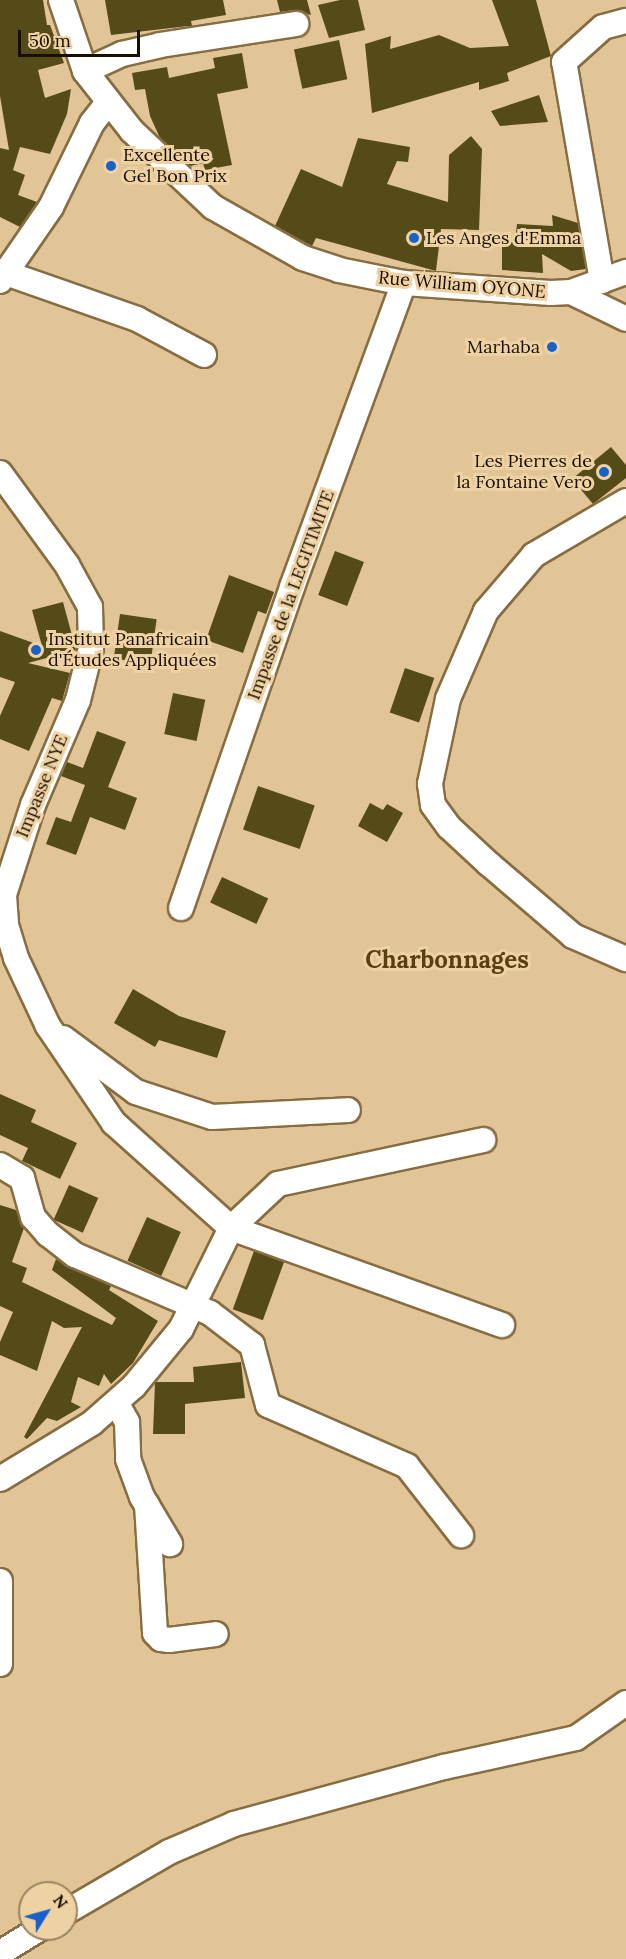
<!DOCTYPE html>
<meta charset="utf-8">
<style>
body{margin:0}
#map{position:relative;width:626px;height:1959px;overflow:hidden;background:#e2c597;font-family:Lora,serif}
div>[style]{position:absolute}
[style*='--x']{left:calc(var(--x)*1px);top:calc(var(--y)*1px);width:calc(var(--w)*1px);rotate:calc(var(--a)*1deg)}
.building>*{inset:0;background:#544b19;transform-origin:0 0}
.roads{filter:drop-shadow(2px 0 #876d41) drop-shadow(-2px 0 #876d41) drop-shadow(0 2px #876d41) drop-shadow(0 -2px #876d41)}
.minor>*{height:24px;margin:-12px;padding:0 12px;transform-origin:12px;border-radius:12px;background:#fff}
.dots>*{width:16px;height:16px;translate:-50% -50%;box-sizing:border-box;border:3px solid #efd2a3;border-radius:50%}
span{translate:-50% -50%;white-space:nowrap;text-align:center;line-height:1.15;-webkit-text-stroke:6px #efd2a3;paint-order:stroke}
.poi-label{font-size:18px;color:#190f01}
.left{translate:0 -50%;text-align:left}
.right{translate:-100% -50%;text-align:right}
.street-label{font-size:18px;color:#190f01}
.district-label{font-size:24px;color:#594013;font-weight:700}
.north{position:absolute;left:18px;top:1881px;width:60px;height:60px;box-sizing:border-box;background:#efd2a3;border:2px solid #998462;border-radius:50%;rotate:53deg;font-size:16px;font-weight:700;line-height:24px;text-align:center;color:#190f01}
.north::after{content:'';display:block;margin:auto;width:21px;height:27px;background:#1761cb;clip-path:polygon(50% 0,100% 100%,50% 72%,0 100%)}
.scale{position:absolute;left:18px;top:30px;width:122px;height:27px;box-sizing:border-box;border:3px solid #190f01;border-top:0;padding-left:8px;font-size:18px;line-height:21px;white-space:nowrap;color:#190f01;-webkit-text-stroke:4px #efd2a3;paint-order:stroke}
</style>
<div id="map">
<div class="building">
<i style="clip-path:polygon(0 0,43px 0,47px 25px,50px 25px,64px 63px,38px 70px,45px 98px,71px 89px,67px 114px,50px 154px,20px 147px,13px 170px,25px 175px,18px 195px,37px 202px,20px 227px,0 217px,0 148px,9px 150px,0 96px)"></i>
<i style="clip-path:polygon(105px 0,223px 0,226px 15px,191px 21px,192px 26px,188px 26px,111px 35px)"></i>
<i style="clip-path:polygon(277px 0,307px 0,311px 15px,294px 10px,280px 12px)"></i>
<i style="clip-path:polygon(340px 0,358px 0,365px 30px,329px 38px,318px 5px)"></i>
<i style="clip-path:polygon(492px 0,536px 0,551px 56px,507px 73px,509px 81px,479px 90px,479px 82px,372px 113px,365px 44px,391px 36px,390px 49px,439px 35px,470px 48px,509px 46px)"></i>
<i style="left:339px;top:40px;width:40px;height:46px;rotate:78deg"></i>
<i style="clip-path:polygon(242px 53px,248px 88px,217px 94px,232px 165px,205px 170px,203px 163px,190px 166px,160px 138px,150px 116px,145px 89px,135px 90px,132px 73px,167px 67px,169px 78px,215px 68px,213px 58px)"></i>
<i style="clip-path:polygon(539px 95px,548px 122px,500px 126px,491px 111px)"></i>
<i style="clip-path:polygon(471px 136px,482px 149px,479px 230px,441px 229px,436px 271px,316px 238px,312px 246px,275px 226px,301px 169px,342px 187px,358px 138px,410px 147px,408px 162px,397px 161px,387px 184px,448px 202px,449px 155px)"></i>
<i style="clip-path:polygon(552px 215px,578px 223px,586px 269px,571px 271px,542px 254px,543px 273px,502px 270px,502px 242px,515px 242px,517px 224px,553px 226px)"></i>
<i style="clip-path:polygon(611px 447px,626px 465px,626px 478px,593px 504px,572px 479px)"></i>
<i style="left:335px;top:551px;width:31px;height:47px;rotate:21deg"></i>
<i style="clip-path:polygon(229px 575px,274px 592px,266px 614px,258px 611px,243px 653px,206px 640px)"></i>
<i style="clip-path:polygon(63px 602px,76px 650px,28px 663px,70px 673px,62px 701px,52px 698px,29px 751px,0 739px,0 716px,15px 682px,0 677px,0 631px,42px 646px,32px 610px)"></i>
<i style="left:120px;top:614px;width:37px;height:45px;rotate:8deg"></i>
<i style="left:405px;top:668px;width:31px;height:47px;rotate:19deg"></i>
<i style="left:173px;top:693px;width:33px;height:42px;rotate:12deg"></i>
<i style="clip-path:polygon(97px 731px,126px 742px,108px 787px,137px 798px,125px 830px,90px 817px,76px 855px,46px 844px,56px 817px,71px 822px,85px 785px,61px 776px,67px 762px,83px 768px)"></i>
<i style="left:258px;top:786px;width:60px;height:46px;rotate:19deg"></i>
<i style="clip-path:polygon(370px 803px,383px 810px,387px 804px,403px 813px,387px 842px,358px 826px)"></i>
<i style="left:222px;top:877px;width:51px;height:28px;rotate:25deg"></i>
<i style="clip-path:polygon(133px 989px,179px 1016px,226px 1031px,217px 1058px,159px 1040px,155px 1047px,114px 1023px)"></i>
<i style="clip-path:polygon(0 1094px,36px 1110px,31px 1122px,77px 1143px,60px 1179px,22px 1161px,28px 1148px,0 1135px)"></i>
<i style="left:69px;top:1185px;width:32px;height:38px;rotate:24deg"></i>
<i style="clip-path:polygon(0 1205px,16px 1210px,24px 1228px,12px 1262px,27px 1268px,22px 1282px,112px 1325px,116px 1318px,52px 1270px,56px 1259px,111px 1286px,109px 1290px,158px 1321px,133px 1363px,111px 1384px,104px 1374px,99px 1386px,78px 1377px,71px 1402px,81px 1407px,57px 1421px,47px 1418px,27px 1439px,24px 1437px,82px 1327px,64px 1328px,52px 1321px,37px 1371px,0 1355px,0 1342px,13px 1312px,0 1306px)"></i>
<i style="left:147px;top:1217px;width:37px;height:48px;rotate:24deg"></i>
<i style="left:254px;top:1251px;width:32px;height:62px;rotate:20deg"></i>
<i style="clip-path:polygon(241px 1362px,245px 1398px,185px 1404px,185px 1434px,153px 1434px,155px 1382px,194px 1382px,193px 1367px)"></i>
</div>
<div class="roads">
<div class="minor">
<i style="--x:61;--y:0;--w:75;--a:71.3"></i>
<i style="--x:85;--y:71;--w:76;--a:51.9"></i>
<i style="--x:132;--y:131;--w:111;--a:43.2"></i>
<i style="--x:213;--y:207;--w:103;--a:29.5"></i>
<i style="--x:303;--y:258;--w:38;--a:18"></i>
<i style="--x:339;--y:270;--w:66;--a:11.3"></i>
<i style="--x:404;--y:283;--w:147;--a:3.9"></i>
<i style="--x:551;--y:293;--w:20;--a:-3"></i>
<i style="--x:571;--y:292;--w:59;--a:-20"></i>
<i style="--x:85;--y:71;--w:41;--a:-24.7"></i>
<i style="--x:122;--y:54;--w:39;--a:-13"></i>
<i style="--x:160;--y:45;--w:138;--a:-8.8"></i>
<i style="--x:0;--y:271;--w:145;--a:19.3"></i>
<i style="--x:137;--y:319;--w:76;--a:28.2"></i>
<i style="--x:0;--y:281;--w:90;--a:-55.4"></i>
<i style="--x:51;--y:207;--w:93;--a:-64"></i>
<i style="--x:92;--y:123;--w:24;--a:-52"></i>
<i style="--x:602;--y:281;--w:222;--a:-99.8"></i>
<i style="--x:564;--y:62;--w:52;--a:-41.9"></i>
<i style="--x:603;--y:27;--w:24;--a:-15"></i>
<i style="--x:571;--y:292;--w:61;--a:26.1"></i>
<i style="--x:0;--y:473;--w:114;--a:53.9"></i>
<i style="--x:67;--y:565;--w:48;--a:61.3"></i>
<i style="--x:90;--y:607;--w:41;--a:88.6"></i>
<i style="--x:91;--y:648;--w:54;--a:104"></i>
<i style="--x:78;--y:700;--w:114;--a:113.2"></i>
<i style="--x:33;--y:805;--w:95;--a:107.9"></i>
<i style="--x:4;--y:895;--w:30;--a:86"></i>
<i style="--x:6;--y:925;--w:34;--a:73"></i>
<i style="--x:16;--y:958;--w:75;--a:64.8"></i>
<i style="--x:48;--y:1026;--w:117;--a:55.8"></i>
<i style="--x:114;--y:1123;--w:157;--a:41.9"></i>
<i style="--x:231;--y:1228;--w:288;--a:19.7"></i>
<i style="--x:626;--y:501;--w:107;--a:149.6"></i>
<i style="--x:534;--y:555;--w:74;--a:130.6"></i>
<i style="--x:486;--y:611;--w:96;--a:113.4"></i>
<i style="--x:448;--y:699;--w:87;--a:102"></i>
<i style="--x:430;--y:784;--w:21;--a:82"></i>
<i style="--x:433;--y:805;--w:27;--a:54"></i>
<i style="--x:449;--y:827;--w:54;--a:42.8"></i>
<i style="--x:489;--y:864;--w:111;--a:40.6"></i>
<i style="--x:573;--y:936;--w:58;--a:23.5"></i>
<i style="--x:181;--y:908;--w:340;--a:-70.9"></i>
<i style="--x:292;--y:587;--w:324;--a:-69.8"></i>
<i style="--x:63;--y:1038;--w:91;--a:36.5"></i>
<i style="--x:136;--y:1092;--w:80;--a:18.2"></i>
<i style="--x:212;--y:1117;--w:136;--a:-2.9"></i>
<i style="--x:0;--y:1165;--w:26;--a:31"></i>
<i style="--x:22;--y:1178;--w:41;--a:74.2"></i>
<i style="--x:33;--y:1217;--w:23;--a:49"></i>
<i style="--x:48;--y:1234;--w:34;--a:38"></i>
<i style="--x:75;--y:1255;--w:147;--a:23.2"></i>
<i style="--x:210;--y:1313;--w:53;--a:37.3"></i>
<i style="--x:252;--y:1345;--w:62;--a:75.1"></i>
<i style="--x:268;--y:1405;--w:152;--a:23.7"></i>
<i style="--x:407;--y:1466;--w:88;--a:52"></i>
<i style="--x:117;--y:1404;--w:21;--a:61"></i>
<i style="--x:127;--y:1422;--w:37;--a:88"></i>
<i style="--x:128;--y:1459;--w:40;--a:69.8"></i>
<i style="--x:142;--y:1497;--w:55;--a:59.2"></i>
<i style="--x:0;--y:1479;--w:108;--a:-31.3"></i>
<i style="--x:92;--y:1423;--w:56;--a:-41.4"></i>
<i style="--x:134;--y:1386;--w:74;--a:-50.5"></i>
<i style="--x:181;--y:1329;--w:113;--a:-63.7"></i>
<i style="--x:231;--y:1228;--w:64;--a:-43.1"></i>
<i style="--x:278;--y:1184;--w:210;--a:-12.1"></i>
<i style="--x:147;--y:1505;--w:128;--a:86.4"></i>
<i style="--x:155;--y:1633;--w:8;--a:45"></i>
<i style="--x:161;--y:1639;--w:8;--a:7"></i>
<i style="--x:169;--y:1640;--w:47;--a:-7.3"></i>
<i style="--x:0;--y:1581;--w:83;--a:90"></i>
<i style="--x:66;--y:1912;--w:119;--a:-30.2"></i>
<i style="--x:169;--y:1852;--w:71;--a:-23.3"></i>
<i style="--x:234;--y:1824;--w:218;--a:-15.2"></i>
<i style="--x:444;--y:1767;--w:135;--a:-12.4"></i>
<i style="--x:576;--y:1738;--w:61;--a:-35"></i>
<i style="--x:0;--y:1953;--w:46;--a:-31.6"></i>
</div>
</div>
<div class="dots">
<i style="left:111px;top:166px;background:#1761cb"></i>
<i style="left:414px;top:238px;background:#1761cb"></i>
<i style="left:552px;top:347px;background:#1761cb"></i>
<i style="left:604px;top:472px;background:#1761cb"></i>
<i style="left:36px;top:650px;background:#1761cb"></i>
</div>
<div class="poi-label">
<span class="left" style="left:123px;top:166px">Excellente<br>Gel Bon Prix</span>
<span class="left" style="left:426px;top:238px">Les Anges d'Emma</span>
<span class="right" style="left:540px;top:347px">Marhaba</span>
<span class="right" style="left:592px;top:472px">Les Pierres de<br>la Fontaine Vero</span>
<span class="left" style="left:48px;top:650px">Institut Panafricain<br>d'Études Appliquées</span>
</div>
<div class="street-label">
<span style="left:462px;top:285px;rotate:5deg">Rue William OYONE</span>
<span style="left:291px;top:595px;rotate:-70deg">Impasse de la LEGITIMITE</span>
<span style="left:42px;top:786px;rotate:-68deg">Impasse NYE</span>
</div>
<div class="district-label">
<span style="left:447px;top:960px">Charbonnages</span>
</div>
<div class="north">N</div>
<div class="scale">50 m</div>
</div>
